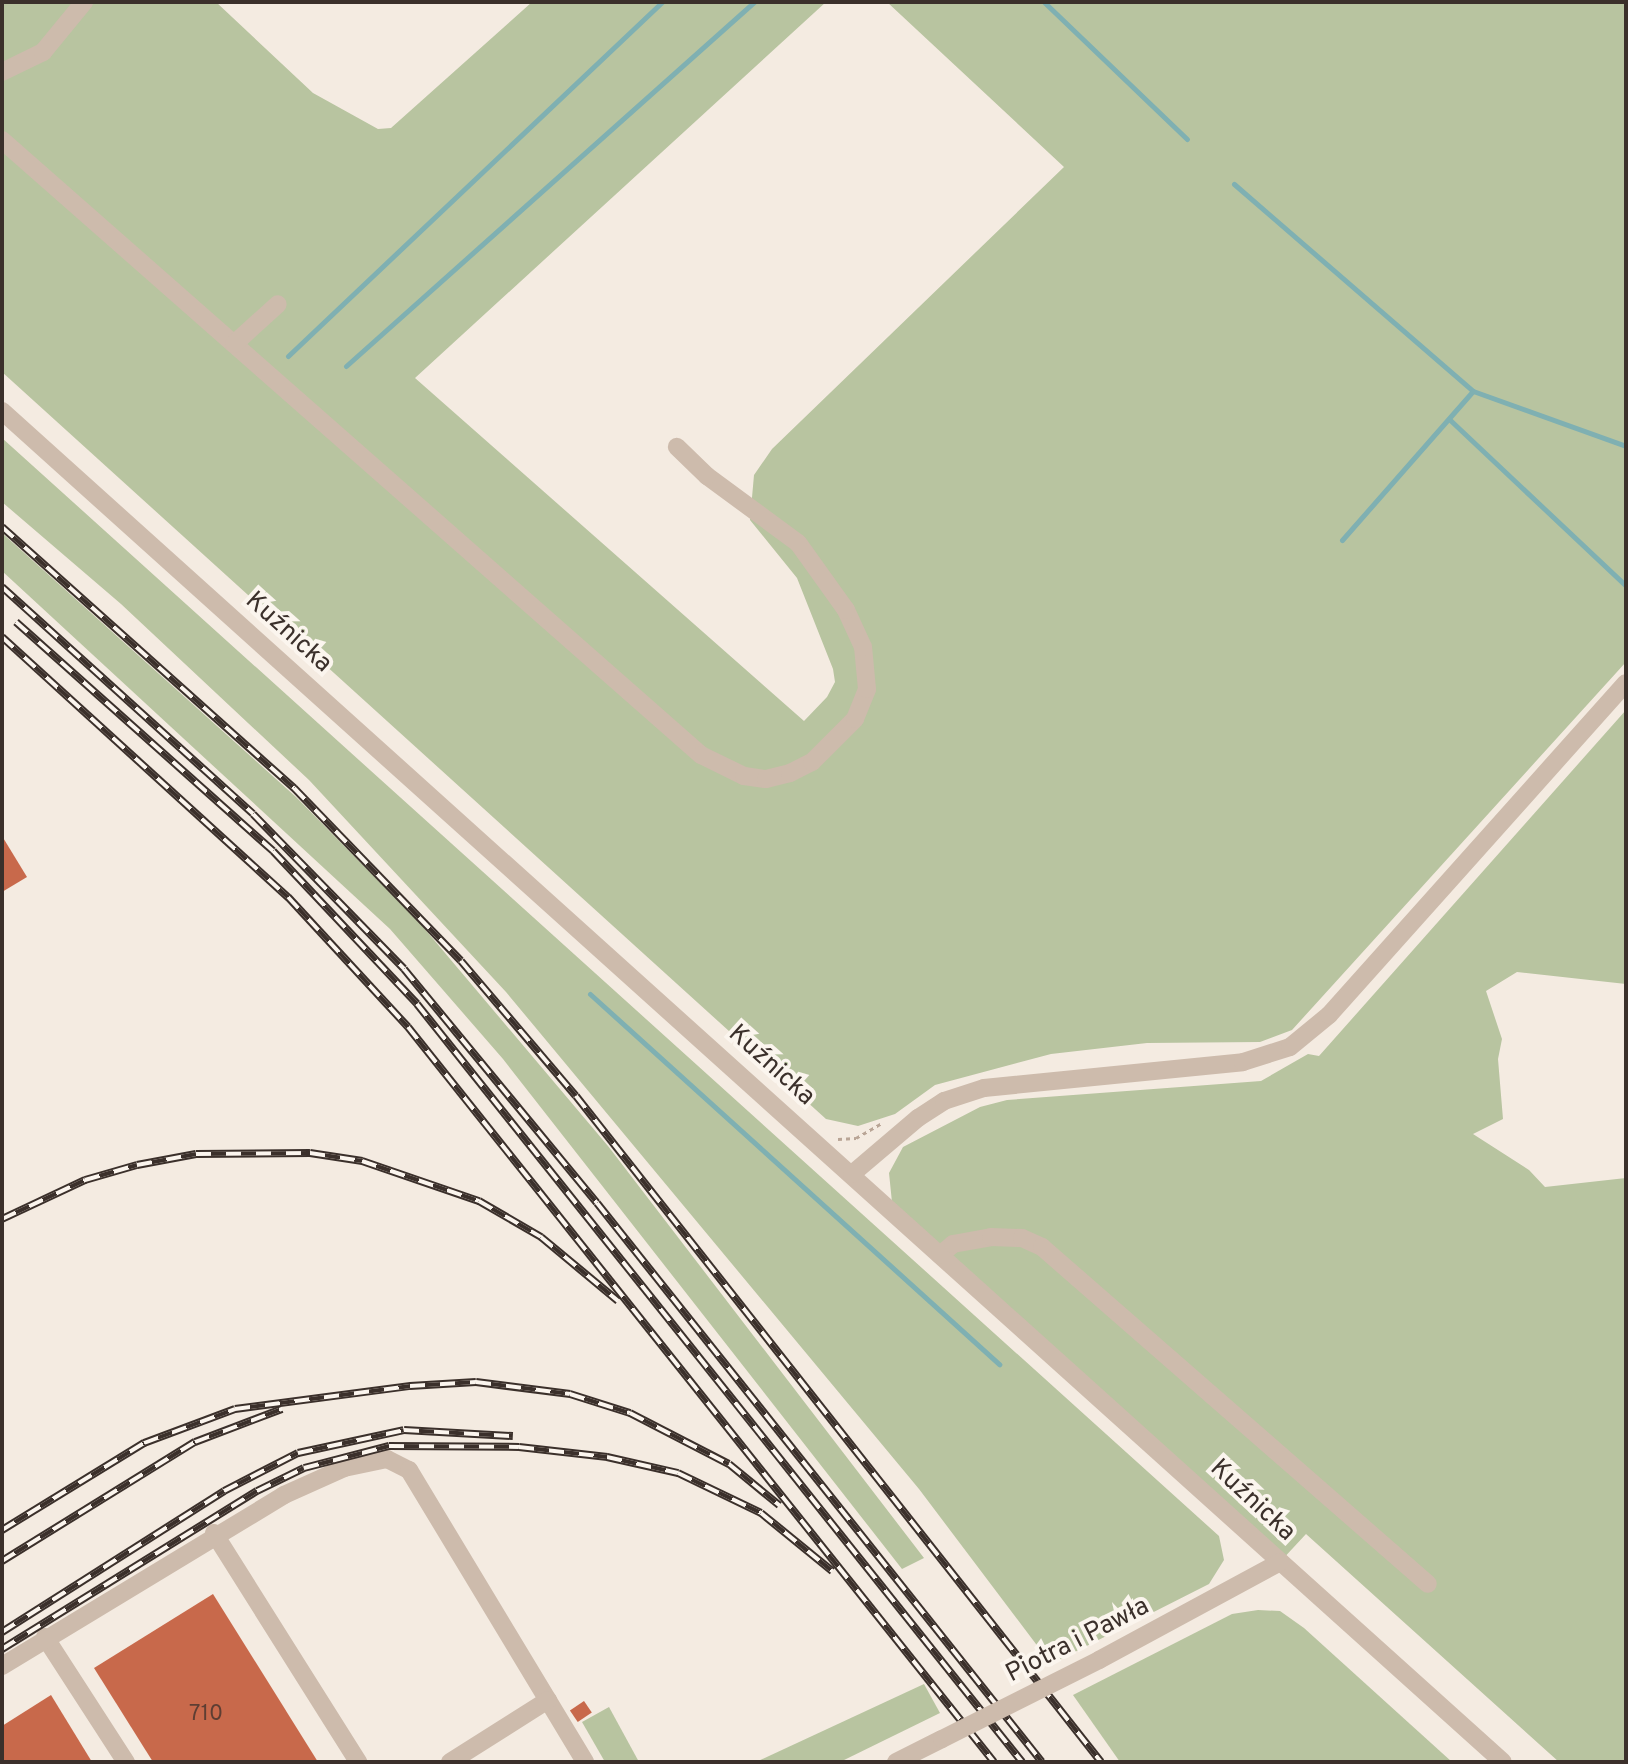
<!DOCTYPE html>
<meta charset="utf-8">
<style>
body{margin:0}
#map{position:relative;width:1628px;height:1764px;overflow:hidden;background:#f4ebe1;font-family:Overpass,sans-serif}
div>[style]{position:absolute}
[style*='--x']{left:calc(var(--x)*1px);top:calc(var(--y)*1px);width:calc(var(--w)*1px);rotate:calc(var(--a)*1deg)}
.green>*{inset:0;background:#b8c4a0}
.stream>*{height:5px;margin:-2.5px;padding:0 2.5px;transform-origin:2.5px;border-radius:2.5px;background:#7fb0b2}
.building>*{inset:0;background:#c8694b;transform-origin:0 0}
.path>*{height:3px;margin-top:-1.5px;transform-origin:0;background:repeating-linear-gradient(90deg,#b9a596 0 4px,transparent 0 8px)}
.minor>*{height:18px;margin:-9px;padding:0 9px;transform-origin:9px;border-radius:9px;background:#cdbbac}
.rail>*{height:8px;margin-top:-4px;transform-origin:0;background:repeating-linear-gradient(90deg,#fbf5ee 0 15px,#3b302b 0 30px);box-sizing:border-box;border-block:2px solid #3b302b}
.minor-bridge>*{height:18px;margin:-9px;padding:0 9px;transform-origin:9px;border-radius:9px;background:#cdbbac}
span{translate:-50% -50%;white-space:nowrap;text-align:center;line-height:1.15;-webkit-text-stroke:8px #fbf5ee;paint-order:stroke}
.number-label{font-size:22px;color:#5e3e33}
.number-label span{-webkit-text-stroke-width:0}
.street-label{font-size:26px;color:#3b302b}
.frame{position:absolute;inset:0;border:4px solid #3b302b;pointer-events:none}
</style>
<div id="map">
<div class="green">
<i style="clip-path:polygon(2px 2px,216px 2px,313px 93px,378px 129px,391px 128px,532px 2px,826px 2px,415px 378px,804px 721px,827px 697px,835px 682px,833px 669px,797px 578px,750px 520px,754px 475px,772px 449px,1064px 167px,887px 2px,1626px 2px,1626px 662px,1292px 1030px,1260px 1042px,1147px 1043px,1051px 1054px,935px 1085px,895px 1114px,858px 1126px,826px 1119px,2px 372px)"></i>
<i style="clip-path:polygon(2px 438px,1219px 1536px,1224px 1560px,1209px 1584px,1051px 1664px,919px 1489px,506px 992px,309px 780px,121px 604px,2px 502px)"></i>
<i style="clip-path:polygon(2px 533px,296px 797px,418px 921px,608px 1146px,924px 1558px,902px 1569px,503px 1059px,390px 929px,2px 571px)"></i>
<i style="clip-path:polygon(1626px 710px,1626px 984px,1517px 972px,1486px 991px,1502px 1039px,1498px 1059px,1503px 1119px,1473px 1134px,1529px 1170px,1545px 1187px,1626px 1178px,1626px 1762px,1559px 1762px,1306px 1534px,1280px 1562px,893px 1212px,889px 1173px,903px 1147px,980px 1107px,1007px 1100px,1261px 1081px,1308px 1054px,1319px 1056px)"></i>
<i style="clip-path:polygon(1258px 1610px,1280px 1611px,1304px 1628px,1452px 1762px,1120px 1762px,1073px 1695px,1232px 1614px)"></i>
<i style="clip-path:polygon(924px 1684px,940px 1713px,840px 1762px,756px 1762px)"></i>
<i style="clip-path:polygon(609px 1707px,639px 1762px,605px 1762px,582px 1722px)"></i>
</div>
<div class="stream">
<i style="--x:1044;--y:2;--w:198;--a:43.8"></i>
<i style="--x:1234;--y:184;--w:316;--a:40.9"></i>
<i style="--x:1473;--y:391;--w:163;--a:19.8"></i>
<i style="--x:288;--y:356;--w:515;--a:-43.43"></i>
<i style="--x:346;--y:366;--w:547;--a:-41.74"></i>
<i style="--x:1449;--y:419;--w:243;--a:43.3"></i>
<i style="--x:1342;--y:540;--w:198;--a:-48.7"></i>
<i style="--x:590;--y:994;--w:552;--a:42.13"></i>
</div>
<div class="building">
<i style="clip-path:polygon(2px 836px,27px 877px,2px 892px)"></i>
<i style="clip-path:polygon(213px 1594px,318px 1762px,153px 1762px,94px 1668px)"></i>
<i style="clip-path:polygon(51px 1695px,92px 1762px,2px 1762px,2px 1726px)"></i>
<i style="left:584px;top:1701px;width:14px;height:17px;rotate:56deg"></i>
</div>
<div class="path">
<i style="--x:838;--y:1139;--w:18;--a:-3"></i>
<i style="--x:856;--y:1138;--w:30;--a:-30"></i>
</div>
<div class="minor">
<i style="--x:2;--y:72;--w:46;--a:-26"></i>
<i style="--x:43;--y:52;--w:65;--a:-50.6"></i>
<i style="--x:2;--y:140;--w:931;--a:41.34"></i>
<i style="--x:701;--y:755;--w:48;--a:26"></i>
<i style="--x:744;--y:776;--w:22;--a:8"></i>
<i style="--x:766;--y:779;--w:25;--a:-14"></i>
<i style="--x:790;--y:773;--w:25;--a:-27"></i>
<i style="--x:812;--y:762;--w:61;--a:-45"></i>
<i style="--x:855;--y:719;--w:32;--a:-68"></i>
<i style="--x:867;--y:689;--w:42;--a:-95.4"></i>
<i style="--x:863;--y:647;--w:41;--a:-114.7"></i>
<i style="--x:846;--y:610;--w:82;--a:-125.6"></i>
<i style="--x:798;--y:543;--w:113;--a:-143.6"></i>
<i style="--x:707;--y:476;--w:42;--a:-136"></i>
<i style="--x:234;--y:344;--w:59;--a:-42.3"></i>
<i style="--x:2;--y:411;--w:2019;--a:41.99"></i>
<i style="--x:852;--y:1174;--w:87;--a:-40.3"></i>
<i style="--x:918;--y:1118;--w:31;--a:-33"></i>
<i style="--x:944;--y:1101;--w:42;--a:-18"></i>
<i style="--x:984;--y:1088;--w:260;--a:-5.7"></i>
<i style="--x:1243;--y:1062;--w:49;--a:-17.7"></i>
<i style="--x:1290;--y:1047;--w:50;--a:-39.4"></i>
<i style="--x:1329;--y:1015;--w:445;--a:-48.2"></i>
<i style="--x:940;--y:1255;--w:17;--a:-40"></i>
<i style="--x:953;--y:1244;--w:39;--a:-10"></i>
<i style="--x:991;--y:1237;--w:31;--a:2"></i>
<i style="--x:1022;--y:1238;--w:22;--a:24"></i>
<i style="--x:1042;--y:1247;--w:512;--a:41.12"></i>
<i style="--x:214;--y:1533;--w:271;--a:57.8"></i>
<i style="--x:45;--y:1637;--w:149;--a:57.1"></i>
<i style="--x:1099;--y:1660;--w:206;--a:-28.4"></i>
<i style="--x:2;--y:1666;--w:330;--a:-31.2"></i>
<i style="--x:284;--y:1495;--w:66;--a:-24.2"></i>
<i style="--x:344;--y:1468;--w:44;--a:-11.8"></i>
<i style="--x:387;--y:1459;--w:25;--a:27"></i>
<i style="--x:409;--y:1470;--w:341;--a:58.9"></i>
<i style="--x:450;--y:1762;--w:116;--a:-32.3"></i>
<i style="--x:896;--y:1762;--w:51;--a:-26.6"></i>
</div>
<div class="rail">
<i style="--x:2;--y:527;--w:392;--a:41.8"></i>
<i style="--x:294;--y:788;--w:240;--a:46"></i>
<i style="--x:461;--y:961;--w:177;--a:49.6"></i>
<i style="--x:576;--y:1096;--w:848;--a:51.75"></i>
<i style="--x:2;--y:587;--w:338;--a:42.1"></i>
<i style="--x:253;--y:814;--w:216;--a:45.7"></i>
<i style="--x:404;--y:969;--w:303;--a:50.5"></i>
<i style="--x:597;--y:1203;--w:714;--a:51.48"></i>
<i style="--x:16;--y:622;--w:344;--a:41.7"></i>
<i style="--x:273;--y:851;--w:210;--a:46.7"></i>
<i style="--x:417;--y:1004;--w:970;--a:51.4"></i>
<i style="--x:2;--y:637;--w:387;--a:42.3"></i>
<i style="--x:288;--y:897;--w:177;--a:47.3"></i>
<i style="--x:408;--y:1027;--w:940;--a:51.44"></i>
<i style="--x:2;--y:1219;--w:92;--a:-25.2"></i>
<i style="--x:85;--y:1180;--w:54;--a:-16.1"></i>
<i style="--x:137;--y:1165;--w:60;--a:-10.6"></i>
<i style="--x:196;--y:1154;--w:114;--a:-0.5"></i>
<i style="--x:310;--y:1153;--w:53;--a:8.7"></i>
<i style="--x:362;--y:1161;--w:124;--a:18.9"></i>
<i style="--x:479;--y:1201;--w:72;--a:30.1"></i>
<i style="--x:541;--y:1237;--w:100;--a:39.7"></i>
<i style="--x:2;--y:1530;--w:167;--a:-31.5"></i>
<i style="--x:144;--y:1443;--w:97;--a:-20.5"></i>
<i style="--x:235;--y:1409;--w:177;--a:-7.5"></i>
<i style="--x:410;--y:1386;--w:66;--a:-3.5"></i>
<i style="--x:476;--y:1382;--w:95;--a:7.3"></i>
<i style="--x:570;--y:1394;--w:63;--a:17.6"></i>
<i style="--x:630;--y:1413;--w:111;--a:27.3"></i>
<i style="--x:729;--y:1464;--w:65;--a:39.4"></i>
<i style="--x:2;--y:1561;--w:227;--a:-31.7"></i>
<i style="--x:195;--y:1442;--w:93;--a:-20.8"></i>
<i style="--x:2;--y:1632;--w:263;--a:-32.4"></i>
<i style="--x:224;--y:1491;--w:83;--a:-27.2"></i>
<i style="--x:298;--y:1453;--w:108;--a:-12.2"></i>
<i style="--x:404;--y:1430;--w:109;--a:3.2"></i>
<i style="--x:2;--y:1649;--w:300;--a:-31.8"></i>
<i style="--x:257;--y:1491;--w:52;--a:-26.1"></i>
<i style="--x:304;--y:1468;--w:88;--a:-14.5"></i>
<i style="--x:389;--y:1446;--w:130;--a:0.4"></i>
<i style="--x:519;--y:1447;--w:89;--a:6.5"></i>
<i style="--x:607;--y:1457;--w:73;--a:12.7"></i>
<i style="--x:678;--y:1473;--w:92;--a:25.7"></i>
<i style="--x:761;--y:1513;--w:92;--a:39.2"></i>
</div>
<div class="minor-bridge">
<i style="--x:942;--y:1739;--w:176;--a:-26.7"></i>
</div>
<div class="number-label">
<span style="left:206px;top:1715px">710</span>
</div>
<div class="street-label">
<span style="left:288px;top:633px;rotate:42deg">Kuźnicka</span>
<span style="left:771px;top:1066px;rotate:42deg">Kuźnicka</span>
<span style="left:1252px;top:1501px;rotate:43deg">Kuźnicka</span>
<span style="left:1078px;top:1641px;rotate:-27deg">Piotra i Pawła</span>
</div>
<div class="frame"></div>
</div>
